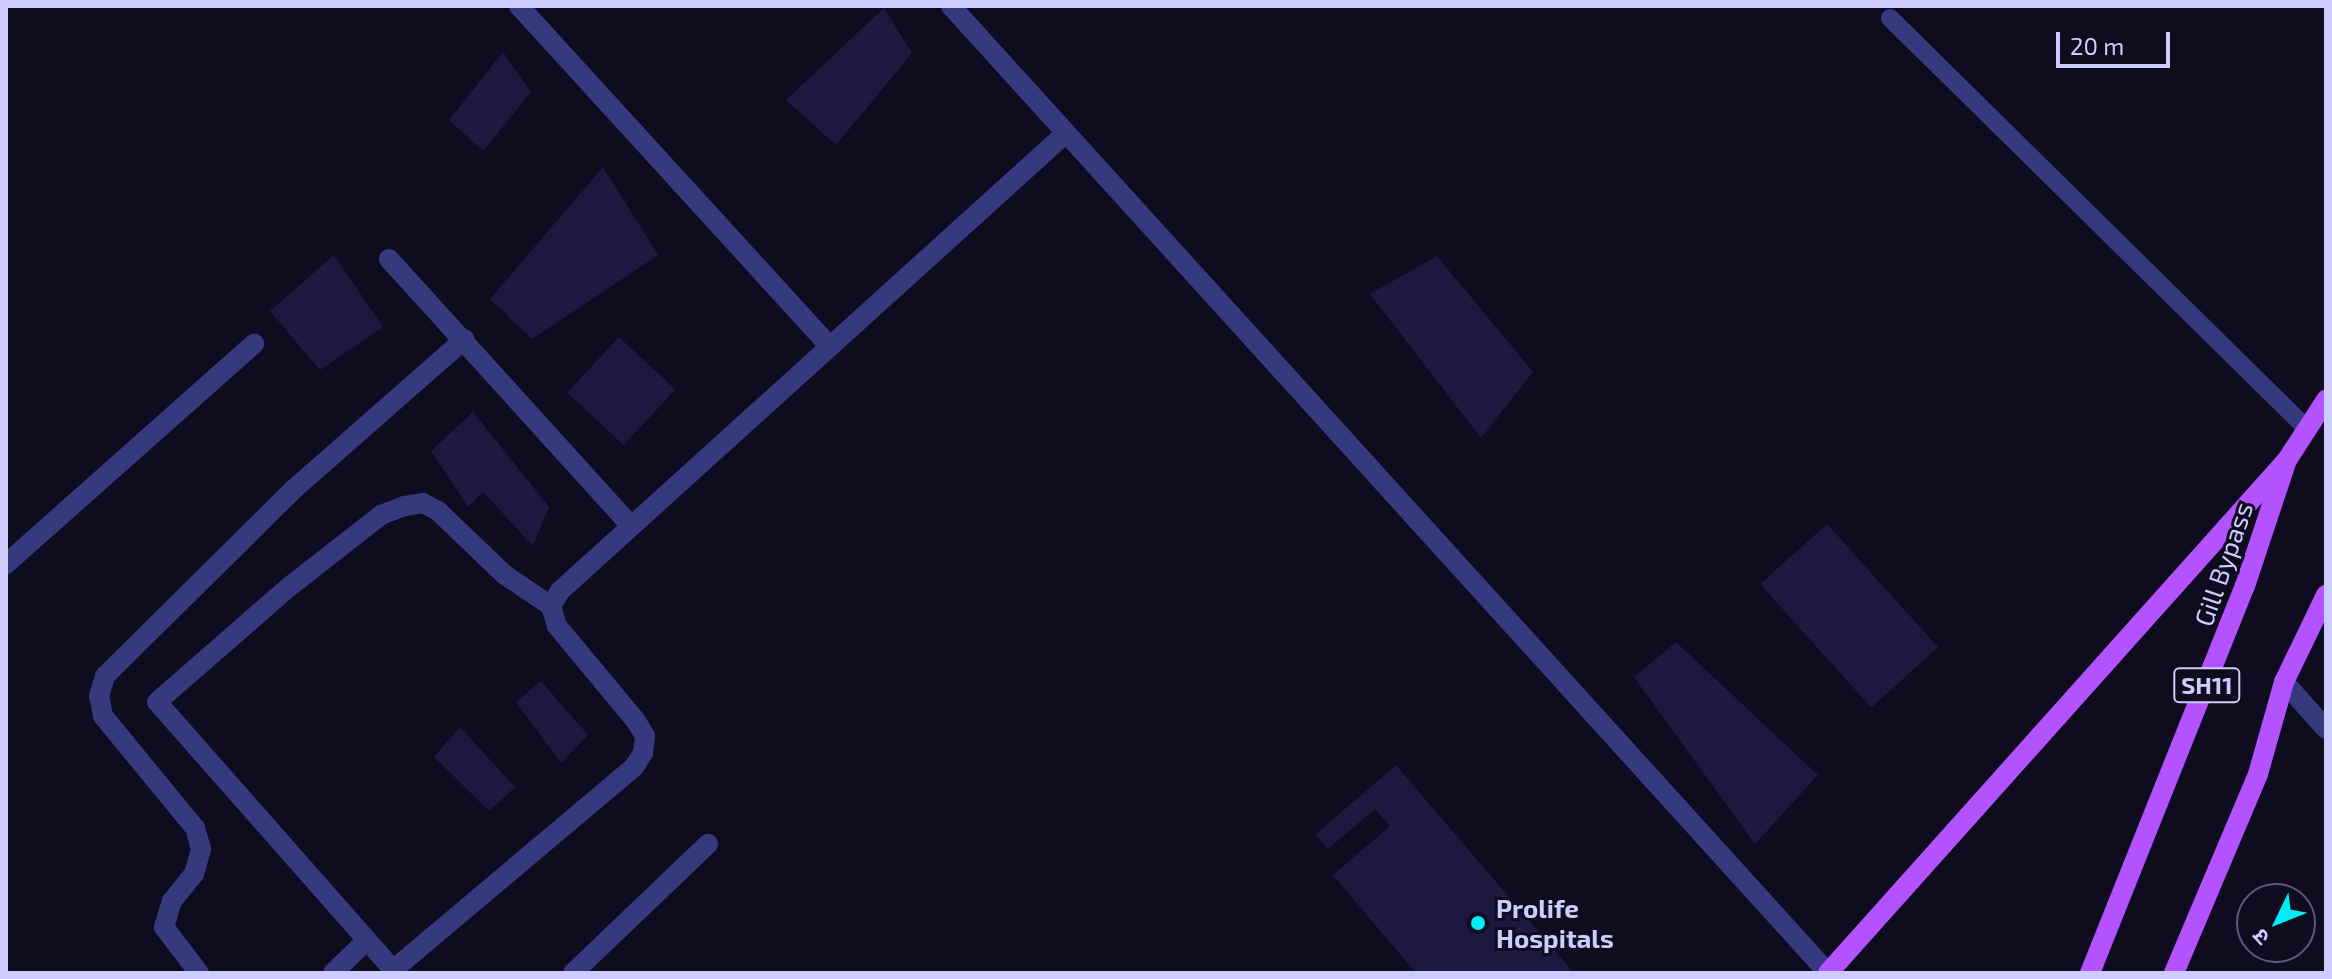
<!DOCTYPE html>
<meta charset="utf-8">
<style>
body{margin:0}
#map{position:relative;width:2332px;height:979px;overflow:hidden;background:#0f0c20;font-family:"Exo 2","Noto Sans Devanagari",sans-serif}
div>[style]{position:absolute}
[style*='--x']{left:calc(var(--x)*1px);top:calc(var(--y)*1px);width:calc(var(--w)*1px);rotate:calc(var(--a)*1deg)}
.building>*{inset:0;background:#1e1941;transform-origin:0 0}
.lane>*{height:18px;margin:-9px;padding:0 9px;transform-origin:9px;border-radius:9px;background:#37397f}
.street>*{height:20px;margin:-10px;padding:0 10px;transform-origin:10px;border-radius:10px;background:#37397f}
.primary>*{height:20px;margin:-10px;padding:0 10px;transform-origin:10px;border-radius:10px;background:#b352ff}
.dots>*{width:22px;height:22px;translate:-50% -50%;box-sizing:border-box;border:4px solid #0f0c20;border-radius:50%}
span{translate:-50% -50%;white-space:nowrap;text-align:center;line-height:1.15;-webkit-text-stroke:6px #0f0c20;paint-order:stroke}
.shield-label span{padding:2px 6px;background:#0f0c20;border:2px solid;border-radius:6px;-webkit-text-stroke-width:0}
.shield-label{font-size:24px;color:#cecbff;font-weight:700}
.street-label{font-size:26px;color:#cecbff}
.poi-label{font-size:26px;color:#cecbff;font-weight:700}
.left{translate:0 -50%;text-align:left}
.frame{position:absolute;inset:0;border:8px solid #cecbff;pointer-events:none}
.north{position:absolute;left:2236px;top:883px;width:80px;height:80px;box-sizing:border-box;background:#0f0c20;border:2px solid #5b5879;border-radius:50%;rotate:227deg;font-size:22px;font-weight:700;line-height:32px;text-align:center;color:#cecbff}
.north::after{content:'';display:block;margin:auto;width:28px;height:36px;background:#00edf6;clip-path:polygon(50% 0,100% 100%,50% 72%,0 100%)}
.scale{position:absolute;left:2056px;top:32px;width:114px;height:36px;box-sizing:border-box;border:4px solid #cecbff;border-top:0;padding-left:10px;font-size:24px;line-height:28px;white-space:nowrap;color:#cecbff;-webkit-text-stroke:6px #0f0c20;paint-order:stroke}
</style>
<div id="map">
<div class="building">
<i style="clip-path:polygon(884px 8px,912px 53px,836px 145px,786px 100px)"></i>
<i style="clip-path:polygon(503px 52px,531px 92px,483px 151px,449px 120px)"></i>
<i style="clip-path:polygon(603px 167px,658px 255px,532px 339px,490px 299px)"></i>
<i style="clip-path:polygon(334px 255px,383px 327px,320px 370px,270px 311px)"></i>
<i style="clip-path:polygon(1437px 256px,1533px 372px,1481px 438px,1370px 294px)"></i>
<i style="left:619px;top:337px;width:77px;height:76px;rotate:43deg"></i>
<i style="clip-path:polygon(473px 412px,549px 507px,533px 546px,483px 492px,468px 507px,431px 451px)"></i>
<i style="left:1827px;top:524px;width:166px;height:90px;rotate:48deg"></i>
<i style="clip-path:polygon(1676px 642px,1818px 775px,1755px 844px,1634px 677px)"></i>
<i style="clip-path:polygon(541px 681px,588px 735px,561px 763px,516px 702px)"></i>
<i style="clip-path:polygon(460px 727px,515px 787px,489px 811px,434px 757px)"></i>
<i style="clip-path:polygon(1396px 765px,1574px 973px,1416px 973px,1333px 875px,1390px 826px,1375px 809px,1328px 849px,1315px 835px)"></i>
</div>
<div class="lane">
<i style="--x:1890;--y:18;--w:585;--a:44.58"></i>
</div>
<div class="street">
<i style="--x:519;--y:6;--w:460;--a:47.6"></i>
<i style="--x:951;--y:6;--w:1305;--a:47.79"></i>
<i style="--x:389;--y:259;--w:360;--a:47.8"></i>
<i style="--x:6;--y:564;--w:332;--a:-41.6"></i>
<i style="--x:2284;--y:682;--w:63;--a:48.2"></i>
<i style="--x:393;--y:970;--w:315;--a:-40.1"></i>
<i style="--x:634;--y:767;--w:17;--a:-57"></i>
<i style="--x:643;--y:753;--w:17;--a:-83"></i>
<i style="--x:645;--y:736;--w:17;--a:-121"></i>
<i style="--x:636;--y:721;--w:124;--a:-129.7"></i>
<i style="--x:557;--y:626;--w:21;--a:-107"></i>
<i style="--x:551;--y:606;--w:17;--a:-59"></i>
<i style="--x:560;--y:591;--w:682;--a:-42.15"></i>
<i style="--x:199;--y:973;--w:58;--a:-127.3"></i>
<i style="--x:164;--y:927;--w:27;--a:-73"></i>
<i style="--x:172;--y:901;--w:35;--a:-51"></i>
<i style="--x:194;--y:874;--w:26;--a:-74"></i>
<i style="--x:201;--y:849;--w:22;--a:-106"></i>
<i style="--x:195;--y:828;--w:145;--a:-129.4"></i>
<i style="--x:103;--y:716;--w:20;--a:-101"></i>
<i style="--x:99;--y:696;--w:21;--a:-73"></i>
<i style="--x:105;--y:676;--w:266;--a:-44.7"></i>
<i style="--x:294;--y:489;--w:227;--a:-41.3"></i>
<i style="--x:333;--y:973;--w:47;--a:-44.1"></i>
<i style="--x:396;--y:973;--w:361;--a:-131.4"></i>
<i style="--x:157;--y:702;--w:175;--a:-41.1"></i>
<i style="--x:289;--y:587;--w:117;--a:-38"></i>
<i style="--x:381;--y:515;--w:26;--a:-21"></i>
<i style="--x:405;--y:506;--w:18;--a:-9"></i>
<i style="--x:423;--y:503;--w:17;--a:28"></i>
<i style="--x:438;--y:511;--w:93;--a:43.7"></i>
<i style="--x:505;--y:575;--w:55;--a:34"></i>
<i style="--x:573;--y:973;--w:187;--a:-43.7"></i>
</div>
<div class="primary">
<i style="--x:1828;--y:973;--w:688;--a:-48.18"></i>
<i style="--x:2090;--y:973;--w:417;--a:-68.2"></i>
<i style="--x:2245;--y:586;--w:133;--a:-71.6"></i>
<i style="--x:2287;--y:460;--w:72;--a:-57"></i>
<i style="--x:2174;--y:973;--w:216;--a:-67.1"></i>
<i style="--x:2258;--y:774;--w:96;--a:-74.2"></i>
<i style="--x:2284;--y:682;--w:97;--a:-64.2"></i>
</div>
<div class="dots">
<i style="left:1478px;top:923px;background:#00edf6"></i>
</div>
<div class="shield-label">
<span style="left:2207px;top:685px">SH11</span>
</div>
<div class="street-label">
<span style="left:2223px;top:564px;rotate:-71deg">Gill Bypass</span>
</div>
<div class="poi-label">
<span class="left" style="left:1496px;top:923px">Prolife<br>Hospitals</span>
</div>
<div class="frame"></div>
<div class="north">उ</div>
<div class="scale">20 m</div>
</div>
